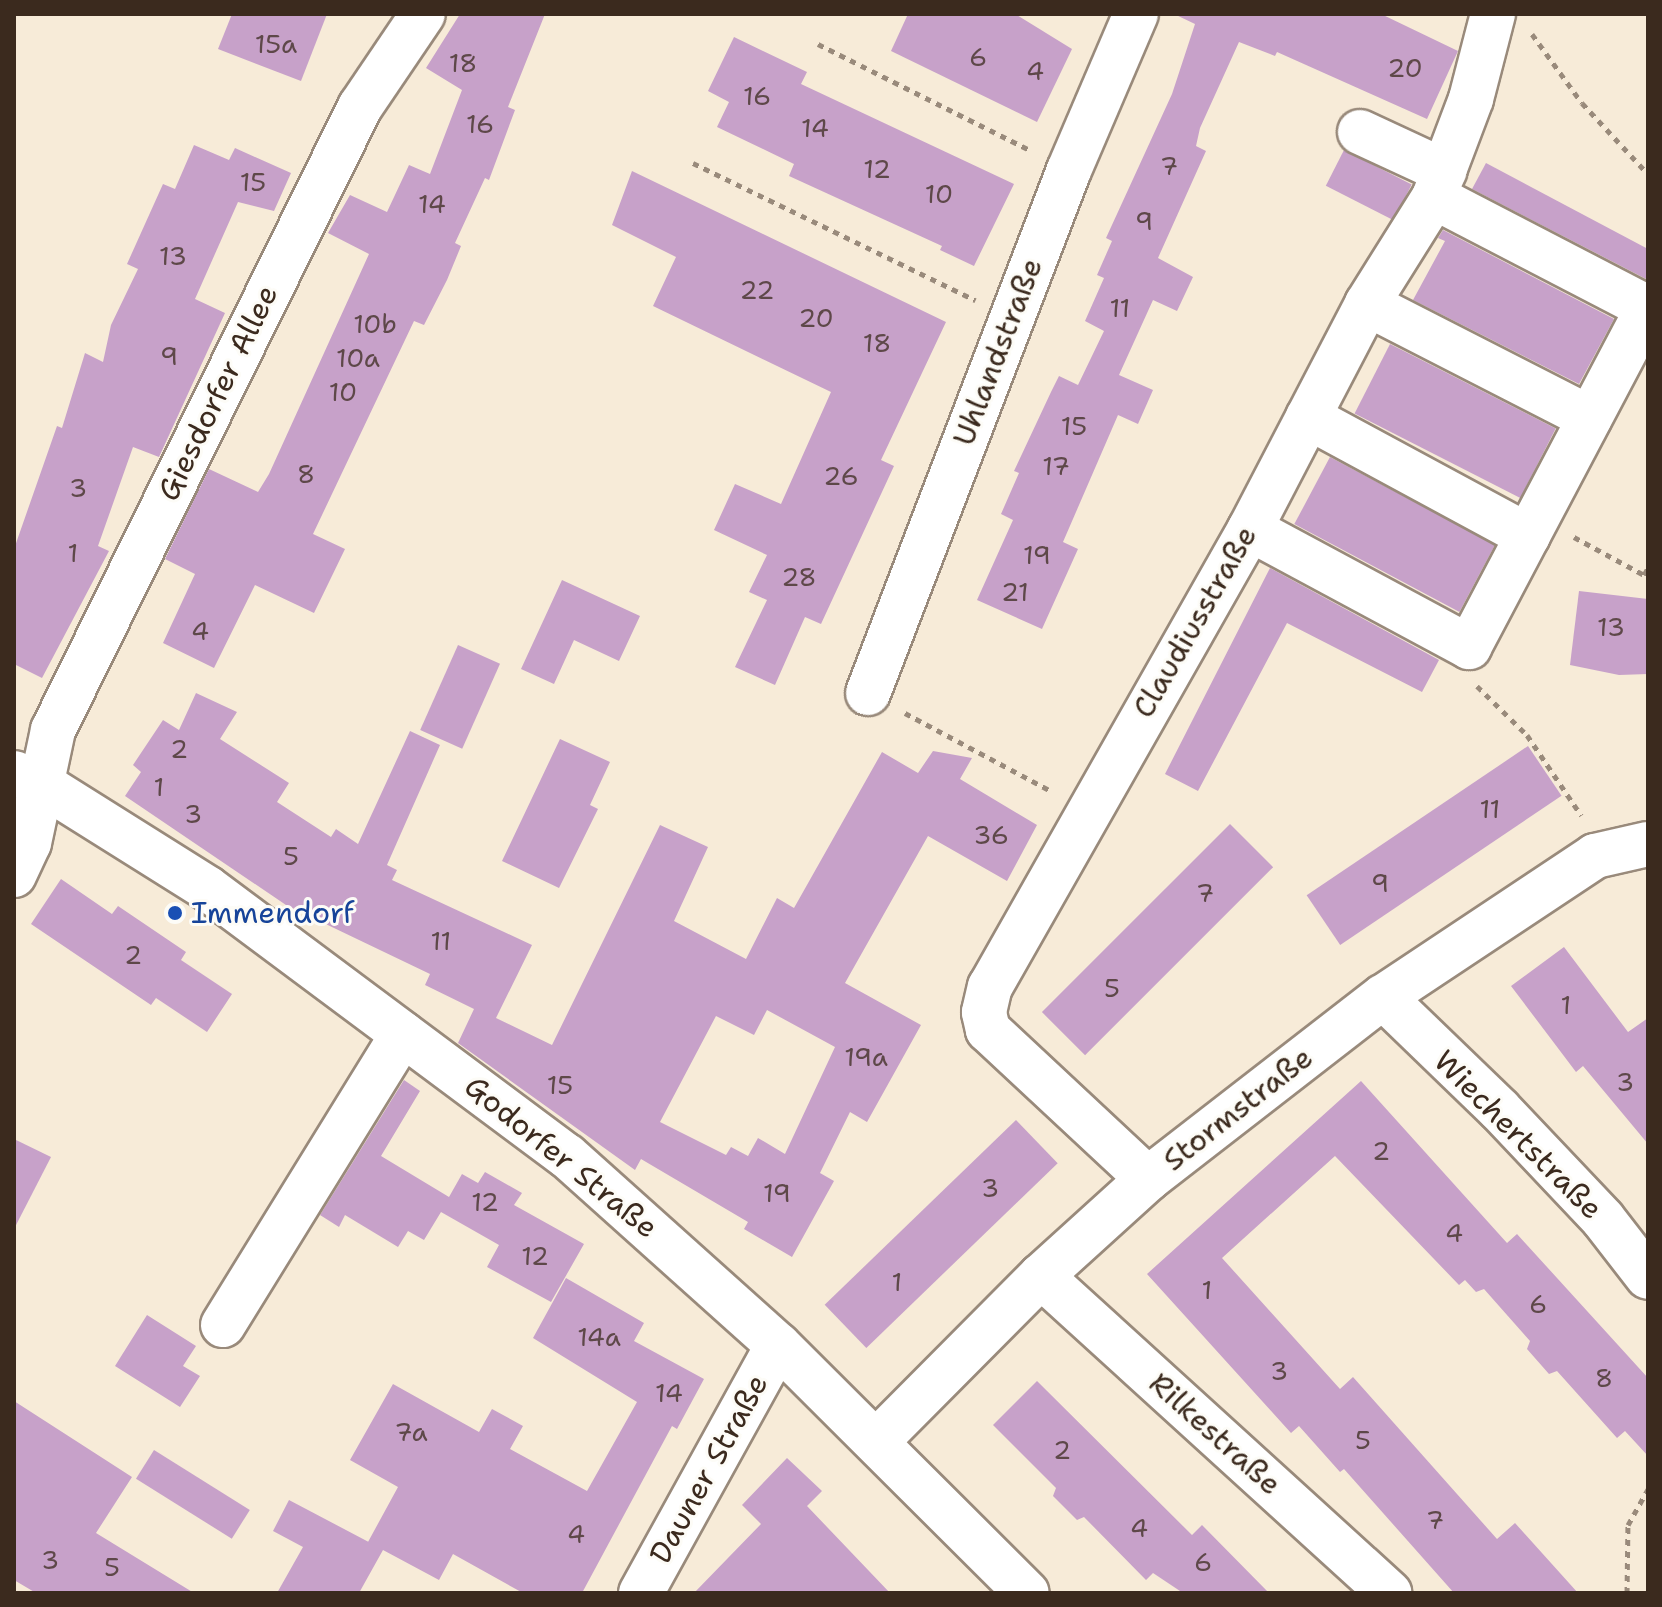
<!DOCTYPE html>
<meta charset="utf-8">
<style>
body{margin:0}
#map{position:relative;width:1662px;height:1607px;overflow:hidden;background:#f7ebd8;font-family:"Shantell Sans",sans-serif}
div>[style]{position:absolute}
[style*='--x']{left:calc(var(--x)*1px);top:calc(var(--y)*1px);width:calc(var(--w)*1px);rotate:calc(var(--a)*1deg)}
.building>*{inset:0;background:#c7a1c9;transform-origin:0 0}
.path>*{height:5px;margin-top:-2.5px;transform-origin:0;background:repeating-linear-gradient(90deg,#998a7b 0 6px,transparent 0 12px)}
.roads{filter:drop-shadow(2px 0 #998a7b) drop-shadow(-2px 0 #998a7b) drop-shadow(0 2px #998a7b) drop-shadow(0 -2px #998a7b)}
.minor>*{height:44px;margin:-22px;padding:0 22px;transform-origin:22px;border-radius:22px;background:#fff}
.dots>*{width:22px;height:22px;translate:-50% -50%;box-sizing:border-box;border:4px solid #fdfcf7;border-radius:50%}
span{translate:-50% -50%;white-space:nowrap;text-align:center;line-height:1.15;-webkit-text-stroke:6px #fdfcf7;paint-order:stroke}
.number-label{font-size:26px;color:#5e4849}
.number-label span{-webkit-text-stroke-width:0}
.street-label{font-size:30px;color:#3b2a1e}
.transit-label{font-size:30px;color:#164399}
.left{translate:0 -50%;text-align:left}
.frame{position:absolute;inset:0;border:16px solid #3b2a1e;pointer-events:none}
</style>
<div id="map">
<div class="building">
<i style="clip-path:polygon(232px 14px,327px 14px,301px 81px,218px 49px)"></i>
<i style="clip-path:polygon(460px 14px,545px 14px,508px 107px,515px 110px,489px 180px,485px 178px,455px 243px,461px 246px,447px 280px,424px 325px,414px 321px,313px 534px,345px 549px,314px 613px,255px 585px,214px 668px,163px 643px,195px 574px,165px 559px,209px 469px,258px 492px,269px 474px,369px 254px,328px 233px,350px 195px,387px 212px,409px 165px,430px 174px,462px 90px,426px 68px)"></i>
<i style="clip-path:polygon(908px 14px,1015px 14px,1072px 49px,1037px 122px,891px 51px)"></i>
<i style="clip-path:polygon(1174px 14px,1381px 14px,1458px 51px,1427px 119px,1277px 52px,1275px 56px,1239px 42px,1200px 128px,1196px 146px,1206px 151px,1158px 258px,1193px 277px,1177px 311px,1153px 300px,1119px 375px,1153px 390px,1138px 424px,1118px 415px,1063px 542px,1078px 549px,1042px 629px,977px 600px,1013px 520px,1001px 514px,1019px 473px,1014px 471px,1051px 392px,1059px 376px,1078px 385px,1104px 331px,1085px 321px,1104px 278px,1097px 275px,1112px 241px,1106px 238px,1172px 94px,1195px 24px)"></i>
<i style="clip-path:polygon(734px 37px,807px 72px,801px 84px,1014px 184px,974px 266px,940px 250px,942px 246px,789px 176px,794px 164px,717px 127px,729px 102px,708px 91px)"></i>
<i style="clip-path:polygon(194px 145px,229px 160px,235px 148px,291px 173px,274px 211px,238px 202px,195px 299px,225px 313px,159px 457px,133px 447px,98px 546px,109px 551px,42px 678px,14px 664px,14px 549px,57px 426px,62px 428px,85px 353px,103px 362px,111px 325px,138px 269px,127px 264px,163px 184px,175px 189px)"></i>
<i style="left:1344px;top:150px;width:76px;height:40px;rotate:27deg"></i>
<i style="clip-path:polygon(1486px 163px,1648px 249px,1648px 280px,1472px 189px)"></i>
<i style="clip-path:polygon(632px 171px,946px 322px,881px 460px,894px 466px,821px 624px,805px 617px,775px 685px,735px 667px,767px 600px,749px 592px,767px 555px,714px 530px,735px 484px,781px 504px,831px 392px,653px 306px,676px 257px,612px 225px)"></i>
<i style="clip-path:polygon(1443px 230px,1614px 319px,1579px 384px,1413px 300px,1445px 241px,1438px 238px)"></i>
<i style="left:1390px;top:344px;width:186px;height:78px;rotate:27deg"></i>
<i style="left:1330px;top:457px;width:187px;height:76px;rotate:28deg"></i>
<i style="clip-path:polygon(1270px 568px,1439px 660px,1422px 692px,1287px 623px,1198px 791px,1165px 774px)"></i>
<i style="clip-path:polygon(562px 580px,640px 616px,619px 661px,574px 640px,554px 684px,521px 669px)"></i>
<i style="clip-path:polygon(1579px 591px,1648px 599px,1648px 674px,1619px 675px,1570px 665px)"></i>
<i style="left:458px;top:645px;width:46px;height:93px;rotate:24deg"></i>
<i style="clip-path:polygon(evenodd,196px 693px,237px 712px,220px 739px,289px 783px,277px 802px,331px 837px,336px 829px,358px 844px,410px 731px,440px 745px,387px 865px,397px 870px,392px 880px,532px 945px,496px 1018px,552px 1045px,660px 825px,708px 847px,674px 921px,746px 959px,777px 898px,794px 908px,882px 752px,918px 773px,933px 751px,972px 758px,960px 779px,1037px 825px,1007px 881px,928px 836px,845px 983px,921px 1025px,867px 1122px,850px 1112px,820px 1173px,834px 1181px,792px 1257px,744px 1229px,748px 1222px,641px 1159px,635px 1170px,458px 1043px,474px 1009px,425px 985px,430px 974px,286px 905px,125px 796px,141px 772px,133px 765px,163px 720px,179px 730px,196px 693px,767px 1010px,835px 1047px,785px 1154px,758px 1138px,748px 1156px,731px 1147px,726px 1155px,660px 1122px,716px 1016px,754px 1035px,767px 1010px)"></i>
<i style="clip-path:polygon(560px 739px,610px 762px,590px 805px,598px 809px,559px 888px,502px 861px)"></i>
<i style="left:1528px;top:746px;width:60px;height:267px;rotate:56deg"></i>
<i style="left:1230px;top:824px;width:61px;height:266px;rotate:45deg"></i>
<i style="clip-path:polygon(61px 879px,112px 914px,118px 906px,186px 952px,181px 960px,232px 994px,207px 1032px,156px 998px,151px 1005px,31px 924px)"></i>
<i style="clip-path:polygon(1564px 947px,1628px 1032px,1648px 1018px,1648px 1144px,1583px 1066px,1576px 1072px,1511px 986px)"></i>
<i style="clip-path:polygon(404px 1080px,420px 1091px,381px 1156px,449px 1197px,462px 1174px,478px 1183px,485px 1172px,522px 1193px,514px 1205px,584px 1244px,551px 1302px,487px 1267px,499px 1245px,441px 1212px,424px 1240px,408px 1231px,398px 1247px,345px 1215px,339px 1227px,320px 1215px)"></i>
<i style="clip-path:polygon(1361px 1081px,1507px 1243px,1517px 1234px,1648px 1378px,1648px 1456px,1625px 1431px,1617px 1438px,1557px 1371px,1549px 1374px,1527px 1349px,1530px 1341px,1484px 1289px,1476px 1292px,1465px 1280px,1459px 1285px,1335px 1156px,1222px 1258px,1340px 1389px,1353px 1377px,1497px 1539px,1515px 1523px,1578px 1593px,1454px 1593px,1344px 1469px,1340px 1472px,1299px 1426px,1291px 1433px,1147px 1274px)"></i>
<i style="left:1016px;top:1120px;width:60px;height:266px;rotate:46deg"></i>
<i style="clip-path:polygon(14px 1139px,51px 1157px,14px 1229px)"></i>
<i style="clip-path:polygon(566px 1278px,644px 1323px,634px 1341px,704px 1379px,677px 1429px,672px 1426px,582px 1593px,523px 1593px,453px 1554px,439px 1580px,383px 1550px,359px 1593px,277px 1593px,303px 1547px,273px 1531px,289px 1500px,382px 1549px,368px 1542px,398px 1487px,350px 1460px,393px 1384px,479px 1432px,492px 1409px,523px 1426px,510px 1449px,587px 1491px,637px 1402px,533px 1338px)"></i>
<i style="clip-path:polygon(147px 1315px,196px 1346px,183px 1366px,200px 1376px,180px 1407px,115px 1366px)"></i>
<i style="clip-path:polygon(1037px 1381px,1192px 1535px,1202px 1525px,1269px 1593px,1183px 1593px,1153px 1573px,1146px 1580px,1084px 1517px,1077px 1520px,1053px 1496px,1056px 1488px,993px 1425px)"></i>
<i style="clip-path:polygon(14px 1401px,132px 1477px,96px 1533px,194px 1593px,36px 1593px,14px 1580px)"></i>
<i style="left:154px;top:1450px;width:113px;height:34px;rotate:32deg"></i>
<i style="clip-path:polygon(787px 1458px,822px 1491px,807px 1506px,890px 1593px,694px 1593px,761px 1524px,742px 1505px)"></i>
</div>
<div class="path">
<i style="--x:1532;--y:34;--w:85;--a:54.1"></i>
<i style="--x:1582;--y:103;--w:97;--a:47.1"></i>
<i style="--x:818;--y:44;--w:239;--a:26.6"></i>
<i style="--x:693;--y:163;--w:314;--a:25.9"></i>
<i style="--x:1574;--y:537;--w:84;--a:28.4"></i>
<i style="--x:1644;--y:575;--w:8;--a:-60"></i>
<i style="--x:1477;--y:686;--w:70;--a:44.4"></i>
<i style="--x:1527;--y:735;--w:97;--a:56"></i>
<i style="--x:905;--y:713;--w:166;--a:28.1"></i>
<i style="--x:1627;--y:1593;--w:68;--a:-89.2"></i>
<i style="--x:1628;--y:1525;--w:41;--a:-60.9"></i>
</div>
<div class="roads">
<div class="minor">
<i style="--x:1360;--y:132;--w:93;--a:24.9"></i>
<i style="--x:1367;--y:304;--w:250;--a:27.1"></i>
<i style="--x:1308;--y:417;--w:250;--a:28.4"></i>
<i style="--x:1250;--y:529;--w:249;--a:28.3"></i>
<i style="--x:1469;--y:647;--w:383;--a:-62.2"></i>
<i style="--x:1648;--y:308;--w:241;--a:-152.6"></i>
<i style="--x:868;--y:693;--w:560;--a:-68.98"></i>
<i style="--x:1069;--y:170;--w:170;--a:-66.8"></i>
<i style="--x:14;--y:773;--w:31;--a:22"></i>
<i style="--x:43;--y:785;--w:194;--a:32.1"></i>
<i style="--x:207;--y:888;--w:449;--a:36.7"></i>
<i style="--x:567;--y:1156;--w:283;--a:41.9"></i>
<i style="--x:778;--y:1345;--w:351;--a:44.9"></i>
<i style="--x:14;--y:875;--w:35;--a:-65"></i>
<i style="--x:29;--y:843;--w:116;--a:-78"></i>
<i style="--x:53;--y:730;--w:695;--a:-63.77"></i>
<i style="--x:360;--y:107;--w:112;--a:-55.9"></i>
<i style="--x:1383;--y:997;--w:161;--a:44"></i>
<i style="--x:1499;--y:1109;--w:151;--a:46.6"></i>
<i style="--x:1603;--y:1219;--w:73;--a:52.2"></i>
<i style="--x:1148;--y:1179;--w:219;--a:-137"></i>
<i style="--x:988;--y:1030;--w:18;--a:-103"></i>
<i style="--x:984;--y:1012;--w:26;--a:-77"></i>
<i style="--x:990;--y:987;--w:527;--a:-60.42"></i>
<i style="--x:1250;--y:529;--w:254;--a:-62.5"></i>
<i style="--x:1367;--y:304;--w:126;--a:-57.9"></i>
<i style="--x:1434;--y:197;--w:105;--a:-69.3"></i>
<i style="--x:1471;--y:99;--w:88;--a:-75.5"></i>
<i style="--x:1041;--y:1276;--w:471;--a:42.3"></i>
<i style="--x:223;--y:1325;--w:342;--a:-58.3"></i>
<i style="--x:876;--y:1442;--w:234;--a:-45.2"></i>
<i style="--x:1041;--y:1276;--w:144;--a:-42.2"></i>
<i style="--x:1148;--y:1179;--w:297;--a:-37.8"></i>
<i style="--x:1383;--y:997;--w:255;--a:-33.6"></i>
<i style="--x:1595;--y:856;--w:54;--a:-12.8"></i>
<i style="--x:641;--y:1593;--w:283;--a:-61.1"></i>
</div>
</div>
<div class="dots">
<i style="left:175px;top:913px;background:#1a4fb4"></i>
</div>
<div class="number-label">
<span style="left:276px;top:44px">15a</span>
<span style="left:978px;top:57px">6</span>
<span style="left:463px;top:63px">18</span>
<span style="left:1405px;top:68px">20</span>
<span style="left:1035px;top:71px">4</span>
<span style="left:757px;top:96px">16</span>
<span style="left:480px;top:124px">16</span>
<span style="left:815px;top:128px">14</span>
<span style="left:1169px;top:166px">7</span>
<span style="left:877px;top:169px">12</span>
<span style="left:253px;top:182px">15</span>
<span style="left:939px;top:194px">10</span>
<span style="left:432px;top:204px">14</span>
<span style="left:1144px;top:221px">9</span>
<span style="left:173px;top:256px">13</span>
<span style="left:757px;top:290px">22</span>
<span style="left:1120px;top:308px">11</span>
<span style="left:816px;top:318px">20</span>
<span style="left:375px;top:324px">10b</span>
<span style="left:877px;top:343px">18</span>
<span style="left:169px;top:356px">9</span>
<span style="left:358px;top:358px">10a</span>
<span style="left:343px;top:392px">10</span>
<span style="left:1074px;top:426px">15</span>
<span style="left:1056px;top:466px">17</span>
<span style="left:306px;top:474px">8</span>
<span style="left:841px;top:476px">26</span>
<span style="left:78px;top:488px">3</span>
<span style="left:73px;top:553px">1</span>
<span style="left:1037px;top:555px">19</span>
<span style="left:799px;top:577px">28</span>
<span style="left:1015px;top:592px">21</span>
<span style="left:1611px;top:627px">13</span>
<span style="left:200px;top:631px">4</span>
<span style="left:179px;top:749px">2</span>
<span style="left:159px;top:787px">1</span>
<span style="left:1490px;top:809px">11</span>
<span style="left:193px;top:814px">3</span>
<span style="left:991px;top:835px">36</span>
<span style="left:291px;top:856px">5</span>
<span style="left:1380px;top:883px">9</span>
<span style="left:1205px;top:893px">7</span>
<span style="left:441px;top:941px">11</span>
<span style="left:133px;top:955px">2</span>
<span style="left:1112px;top:988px">5</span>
<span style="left:1566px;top:1005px">1</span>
<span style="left:866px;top:1057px">19a</span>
<span style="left:1625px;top:1082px">3</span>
<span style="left:560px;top:1085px">15</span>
<span style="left:1381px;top:1151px">2</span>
<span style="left:990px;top:1188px">3</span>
<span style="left:777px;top:1193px">19</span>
<span style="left:485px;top:1202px">12</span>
<span style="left:1454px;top:1233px">4</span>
<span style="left:535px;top:1256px">12</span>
<span style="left:897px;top:1282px">1</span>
<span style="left:1207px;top:1290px">1</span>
<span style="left:1538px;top:1304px">6</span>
<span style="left:599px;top:1337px">14a</span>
<span style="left:1279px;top:1371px">3</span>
<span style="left:1604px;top:1378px">8</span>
<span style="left:669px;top:1393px">14</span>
<span style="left:411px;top:1432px">7a</span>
<span style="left:1363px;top:1440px">5</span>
<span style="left:1062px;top:1450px">2</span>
<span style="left:1435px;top:1520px">7</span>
<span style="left:1139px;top:1528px">4</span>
<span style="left:576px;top:1534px">4</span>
<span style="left:50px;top:1560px">3</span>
<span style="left:1203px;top:1562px">6</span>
<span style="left:112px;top:1567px">5</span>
</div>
<div class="street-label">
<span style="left:998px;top:352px;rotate:-69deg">Uhlandstraße</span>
<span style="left:218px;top:393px;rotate:-64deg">Giesdorfer Allee</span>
<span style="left:1195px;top:622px;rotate:-60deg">Claudiusstraße</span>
<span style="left:1238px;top:1109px;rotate:-38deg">Stormstraße</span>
<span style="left:1518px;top:1135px;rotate:45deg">Wiechertstraße</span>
<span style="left:561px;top:1157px;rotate:39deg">Godorfer Straße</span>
<span style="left:1215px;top:1434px;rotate:42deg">Rilkestraße</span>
<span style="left:709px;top:1469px;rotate:-61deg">Dauner Straße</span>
</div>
<div class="transit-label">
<span class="left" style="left:191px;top:913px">Immendorf</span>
</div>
<div class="frame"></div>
</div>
